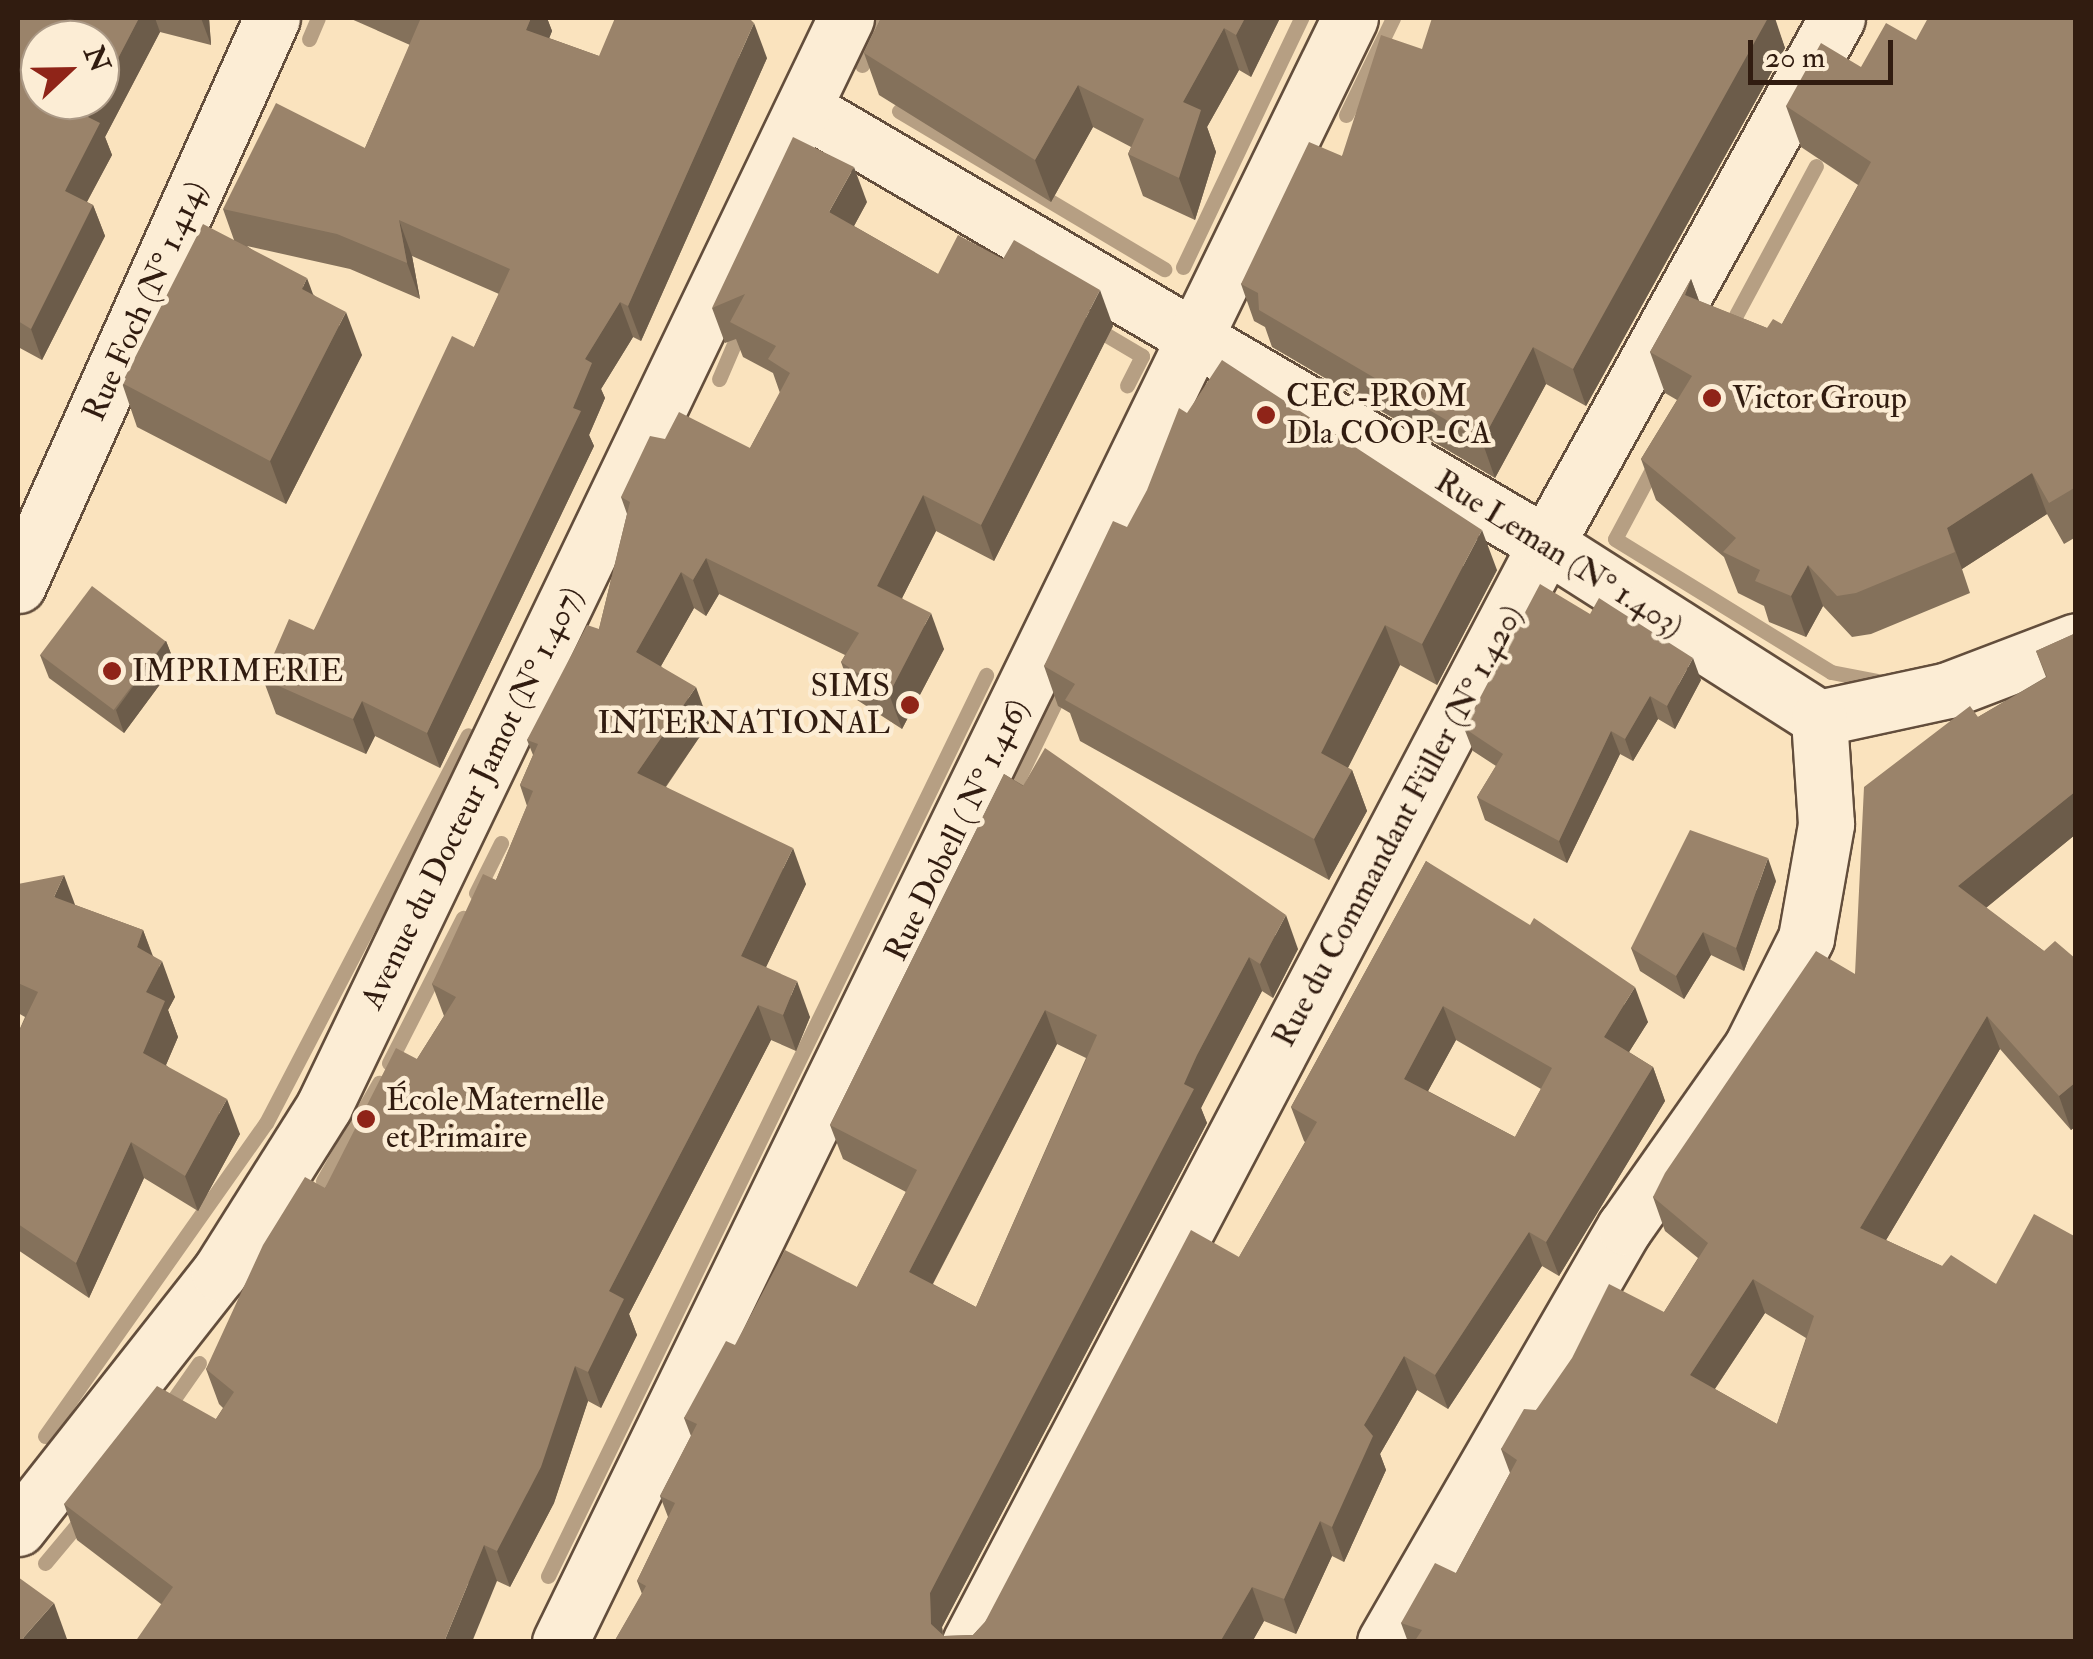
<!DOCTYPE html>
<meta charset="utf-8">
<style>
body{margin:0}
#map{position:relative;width:2093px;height:1659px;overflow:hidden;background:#fae3be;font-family:"IM FELL Double Pica",serif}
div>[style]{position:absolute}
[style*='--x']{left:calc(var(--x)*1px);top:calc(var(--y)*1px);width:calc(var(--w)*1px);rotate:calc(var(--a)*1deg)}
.stream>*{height:15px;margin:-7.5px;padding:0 7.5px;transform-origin:7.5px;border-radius:7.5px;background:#b69f83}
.roads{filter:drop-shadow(2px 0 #634e3c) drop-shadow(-2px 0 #634e3c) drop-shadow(0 2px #634e3c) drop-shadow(0 -2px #634e3c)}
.minor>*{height:55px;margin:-27.5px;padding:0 27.5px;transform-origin:27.5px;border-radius:27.5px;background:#fcedd5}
.wall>*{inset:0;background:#84715b}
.shaded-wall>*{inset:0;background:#6c5c4a}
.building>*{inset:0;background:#9a836a;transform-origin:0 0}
.dots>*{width:28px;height:28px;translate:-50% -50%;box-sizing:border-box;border:5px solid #fcedd5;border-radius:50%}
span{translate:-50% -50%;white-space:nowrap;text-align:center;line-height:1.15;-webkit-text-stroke:9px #fcedd5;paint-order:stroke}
.street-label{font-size:32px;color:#311c10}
.poi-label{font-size:32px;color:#311c10}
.left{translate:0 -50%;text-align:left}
.right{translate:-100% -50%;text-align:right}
.frame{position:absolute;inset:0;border:20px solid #311c10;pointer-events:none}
.north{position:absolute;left:20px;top:20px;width:100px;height:100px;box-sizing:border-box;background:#fcedd5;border:2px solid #ab9986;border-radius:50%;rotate:68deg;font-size:28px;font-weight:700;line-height:40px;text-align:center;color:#311c10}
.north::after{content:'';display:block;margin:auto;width:35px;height:45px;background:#8f2418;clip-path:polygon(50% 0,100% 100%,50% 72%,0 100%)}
.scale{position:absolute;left:1748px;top:40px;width:145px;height:45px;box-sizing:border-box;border:5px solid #311c10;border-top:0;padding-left:12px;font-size:30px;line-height:35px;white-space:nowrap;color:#311c10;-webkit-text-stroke:8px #fcedd5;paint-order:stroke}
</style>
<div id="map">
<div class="stream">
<i style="--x:309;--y:39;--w:23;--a:-67"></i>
<i style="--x:862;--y:65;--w:52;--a:-64.9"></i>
<i style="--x:899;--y:111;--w:309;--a:30.8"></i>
<i style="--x:1346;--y:115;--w:108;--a:-64.1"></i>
<i style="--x:1183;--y:267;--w:276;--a:-64.6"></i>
<i style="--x:1093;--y:327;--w:57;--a:30.6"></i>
<i style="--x:1142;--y:356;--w:33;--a:117"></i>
<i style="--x:1728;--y:330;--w:186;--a:-61.8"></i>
<i style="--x:719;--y:379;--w:61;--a:-66.8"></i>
<i style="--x:1657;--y:460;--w:89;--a:118"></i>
<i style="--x:1615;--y:539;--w:254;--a:31.6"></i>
<i style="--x:1831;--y:672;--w:53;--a:10.9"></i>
<i style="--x:1009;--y:798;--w:127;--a:-64.2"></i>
<i style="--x:476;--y:893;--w:56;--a:-63.4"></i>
<i style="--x:389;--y:1063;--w:163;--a:-63"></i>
<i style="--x:323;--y:1181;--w:113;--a:-60.3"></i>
<i style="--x:164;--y:1413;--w:61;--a:-55"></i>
<i style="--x:45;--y:1436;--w:383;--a:-54.8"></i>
<i style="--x:266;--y:1123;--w:437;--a:-62.5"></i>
<i style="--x:45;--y:1563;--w:64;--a:-50.1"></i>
<i style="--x:548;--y:1576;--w:1002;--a:-64.07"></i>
</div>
<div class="roads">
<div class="minor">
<i style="--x:805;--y:109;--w:859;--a:30.41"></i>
<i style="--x:1546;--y:544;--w:324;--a:32.5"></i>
<i style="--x:1819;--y:718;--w:132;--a:-12.2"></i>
<i style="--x:1948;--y:690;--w:137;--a:-20.9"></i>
<i style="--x:18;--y:585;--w:621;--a:-65.87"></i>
<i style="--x:18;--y:1528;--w:325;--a:-51.8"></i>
<i style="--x:219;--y:1273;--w:197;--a:-57.8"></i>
<i style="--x:324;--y:1106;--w:1207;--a:-64.37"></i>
<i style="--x:560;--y:1642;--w:1806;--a:-64.06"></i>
<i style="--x:970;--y:1642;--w:1240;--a:-62.32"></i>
<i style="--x:1546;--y:544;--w:601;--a:-61.05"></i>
<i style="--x:1385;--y:1642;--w:479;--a:-60"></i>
<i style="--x:1625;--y:1227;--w:221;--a:-54.9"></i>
<i style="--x:1752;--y:1046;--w:121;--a:-63.4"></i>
<i style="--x:1806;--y:938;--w:116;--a:-80"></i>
<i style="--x:1826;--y:824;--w:106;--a:-93.8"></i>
</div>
</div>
<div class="wall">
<i style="clip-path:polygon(18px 18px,209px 18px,211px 45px,160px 32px,105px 137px,112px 155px,87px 202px,93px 205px,105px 236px,42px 360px,18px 347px)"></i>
<i style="clip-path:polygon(349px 18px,547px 18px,552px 31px,549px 38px,599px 56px,767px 58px,641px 341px,633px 337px,601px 389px,605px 398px,589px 435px,594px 446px,440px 768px,375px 736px,366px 754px,276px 714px,263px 679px,314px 630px,474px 347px,499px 294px,412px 256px,420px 299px,350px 269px,247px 246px,314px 295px,362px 355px,286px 504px,137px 427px,122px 383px,234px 240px,223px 209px,365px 148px,410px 45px)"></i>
<i style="clip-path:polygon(881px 18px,1280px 18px,1251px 77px,1239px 70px,1207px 127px,1216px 152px,1195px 220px,1143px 196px,1128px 154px,1131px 147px,1093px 127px,1051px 202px,879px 95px,864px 53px)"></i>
<i style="clip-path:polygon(2076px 18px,2076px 537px,2064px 544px,2047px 514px,1962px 569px,1970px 593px,1871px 634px,1852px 637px,1823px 606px,1806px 637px,1769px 622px,1764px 606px,1738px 593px,1724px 557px,1656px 500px,1641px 459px,1677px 400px,1665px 393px,1650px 352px,1691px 279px,1699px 301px,1767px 328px,1782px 324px,1858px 185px,1801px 147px,1786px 106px,1916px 40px)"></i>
<i style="clip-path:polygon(1774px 19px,1785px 48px,1586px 406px,1546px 384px,1495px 478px,1272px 347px,1265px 327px,1254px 321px,1241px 284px,1342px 156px,1422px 49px)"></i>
<i style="clip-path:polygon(867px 202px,854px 226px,938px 274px,1113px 326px,994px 561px,936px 531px,902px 598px,944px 649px,902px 729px,854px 698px,841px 662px,845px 655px,719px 594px,706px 616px,694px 608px,661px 666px,709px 723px,666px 787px,806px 884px,766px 967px,810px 1017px,796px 1051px,771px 1040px,629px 1314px,637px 1335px,601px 1408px,588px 1401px,554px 1503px,510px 1587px,497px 1581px,161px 1604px,77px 1540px,64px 1504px,216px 1419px,223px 1408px,219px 1404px,206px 1369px,325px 1188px,417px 1059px,444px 1016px,432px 984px,496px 880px,527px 806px,520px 785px,533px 755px,527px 740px,599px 629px,627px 514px,621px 497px,750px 448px,780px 393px,773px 373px,743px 357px,736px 339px,725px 343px,712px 308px)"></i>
<i style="clip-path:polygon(1127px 527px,1497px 570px,1437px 685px,1400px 665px,1348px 768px,1352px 770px,1367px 811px,1329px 880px,1080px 741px,1070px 713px,1058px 706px,1044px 666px)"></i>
<i style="clip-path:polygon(evenodd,2076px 633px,2076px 834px,1986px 908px,2044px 951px,2076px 959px,2076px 1126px,2071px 1130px,2000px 1049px,1886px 1240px,1942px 1266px,1996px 1284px,2076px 1642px,1408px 1642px,1401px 1623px,1456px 1573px,1510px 1473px,1501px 1449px,1536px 1410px,1664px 1312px,1698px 1258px,1665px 1231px,1653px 1197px,1855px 974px,1978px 717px,2046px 677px,2036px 651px,2076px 633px,1765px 1313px,1806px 1338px,1777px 1424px,1715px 1389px,1765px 1313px)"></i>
<i style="clip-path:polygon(166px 641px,175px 664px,124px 733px,49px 678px,40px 655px)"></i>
<i style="clip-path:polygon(1701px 680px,1675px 729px,1658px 719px,1633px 761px,1620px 754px,1567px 863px,1485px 820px,1477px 797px,1496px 766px,1473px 751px,1464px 728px)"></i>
<i style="clip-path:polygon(evenodd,1004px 774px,1298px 949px,1273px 998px,1262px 991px,1210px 1089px,1201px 1108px,1207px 1123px,942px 1627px,944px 1636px,973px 1635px,985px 1622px,1239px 1257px,1305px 1142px,1304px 1141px,1291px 1107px,1426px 861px,1648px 1022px,1629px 1052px,1653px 1067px,1665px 1101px,1559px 1276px,1542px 1266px,1448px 1409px,1417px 1390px,1380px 1454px,1386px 1470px,1344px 1562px,1332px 1556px,1296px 1634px,1264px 1621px,1252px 1642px,614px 1642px,642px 1594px,637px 1581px,668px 1517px,660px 1496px,691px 1436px,684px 1418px,735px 1345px,857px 1287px,906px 1192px,843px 1159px,830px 1125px,1004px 774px,1456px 1040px,1541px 1089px,1515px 1137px,1428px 1091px,1456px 1040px,1004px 774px,1057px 1044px,1086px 1058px,976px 1307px,933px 1284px,1057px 1044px)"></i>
<i style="clip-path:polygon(1776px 881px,1744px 971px,1711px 955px,1684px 999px,1640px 971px,1631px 948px)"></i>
<i style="clip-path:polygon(18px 884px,143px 930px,153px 956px,175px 997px,168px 1010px,178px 1037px,166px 1065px,240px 1134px,198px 1211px,144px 1178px,89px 1298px,18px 1250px,18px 1033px,25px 1017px,18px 1013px)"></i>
</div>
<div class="shaded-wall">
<i style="clip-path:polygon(139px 18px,155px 18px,160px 32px,105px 137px,112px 155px,76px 222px,65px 191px,88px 117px,96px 100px,100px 100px,100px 93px)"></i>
<i style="clip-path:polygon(201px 18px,209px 18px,211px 45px)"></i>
<i style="clip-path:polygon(531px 18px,547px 18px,552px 31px,539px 65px,526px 30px)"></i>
<i style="clip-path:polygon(1245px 18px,1280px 18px,1251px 77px,1236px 35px)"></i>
<i style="clip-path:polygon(1761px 18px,1775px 18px,1785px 48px,1586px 406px,1573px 369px)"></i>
<i style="clip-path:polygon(754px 23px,767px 58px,641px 341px,628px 306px)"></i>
<i style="clip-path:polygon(1224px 28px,1239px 70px,1207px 127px,1216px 152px,1195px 220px,1179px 178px,1183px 102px)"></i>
<i style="clip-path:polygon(1078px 85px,1093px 127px,1051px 202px,1035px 160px)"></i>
<i style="clip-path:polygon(854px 167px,867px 202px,842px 248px,829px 212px)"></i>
<i style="clip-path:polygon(93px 205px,105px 236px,42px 360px,31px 329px)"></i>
<i style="clip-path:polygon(399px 220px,412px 256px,420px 299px,407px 263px)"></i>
<i style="clip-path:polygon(307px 278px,323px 321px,302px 289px)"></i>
<i style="clip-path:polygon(1691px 279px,1706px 320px,1685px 295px)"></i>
<i style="clip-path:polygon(1100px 290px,1113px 326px,994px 561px,981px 525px)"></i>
<i style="clip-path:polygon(620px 302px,633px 337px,601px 389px,605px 398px,589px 435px,594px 446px,440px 768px,427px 733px,573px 408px,585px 359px)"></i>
<i style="clip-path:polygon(346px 312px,362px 355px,286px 504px,270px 461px)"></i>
<i style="clip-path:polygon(1533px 347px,1546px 384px,1495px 478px,1482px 441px)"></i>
<i style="clip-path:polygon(2032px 473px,2047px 514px,1962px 569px,1947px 528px)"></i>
<i style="clip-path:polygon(923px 495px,936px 531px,890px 622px,877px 586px)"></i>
<i style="clip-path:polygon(1482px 530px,1497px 570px,1437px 685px,1422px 644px)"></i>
<i style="clip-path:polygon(706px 558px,719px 594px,706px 616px,693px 580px)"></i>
<i style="clip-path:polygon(1808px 565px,1823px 606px,1806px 637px,1791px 596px)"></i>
<i style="clip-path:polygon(681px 572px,694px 608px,649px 687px,636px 652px)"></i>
<i style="clip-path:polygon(931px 613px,944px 649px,902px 729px,889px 694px)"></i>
<i style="clip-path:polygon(1385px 625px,1400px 665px,1335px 793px,1321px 753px)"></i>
<i style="clip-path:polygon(166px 641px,175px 664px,124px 733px,116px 710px)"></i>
<i style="clip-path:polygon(1693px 658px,1701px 680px,1675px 729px,1667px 706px)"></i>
<i style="clip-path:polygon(696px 687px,709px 723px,650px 809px,637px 773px)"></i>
<i style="clip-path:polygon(1650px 696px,1658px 719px,1633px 761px,1625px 739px)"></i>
<i style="clip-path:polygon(362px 701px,375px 736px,366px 754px,353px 719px)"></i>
<i style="clip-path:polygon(1611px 731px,1620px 754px,1567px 863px,1559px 841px)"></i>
<i style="clip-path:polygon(1352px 770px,1367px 811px,1329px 880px,1314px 839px)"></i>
<i style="clip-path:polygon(2076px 791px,2076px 834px,1971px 920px,1958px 886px)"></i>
<i style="clip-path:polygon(793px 848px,806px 884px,754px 992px,741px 956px)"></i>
<i style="clip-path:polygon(1768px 858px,1776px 881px,1744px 971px,1736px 948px)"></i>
<i style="clip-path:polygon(64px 875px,77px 910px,54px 897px)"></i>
<i style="clip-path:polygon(1286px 915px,1298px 949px,1273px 998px,1260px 964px)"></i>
<i style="clip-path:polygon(143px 930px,156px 966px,137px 947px)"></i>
<i style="clip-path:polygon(1703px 932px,1711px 955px,1684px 999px,1676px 976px)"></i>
<i style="clip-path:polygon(1249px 957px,1262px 991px,1201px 1108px,1207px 1123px,942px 1627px,943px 1642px,931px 1624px,930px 1593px,1197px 1055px)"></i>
<i style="clip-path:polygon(162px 961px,175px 997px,168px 1010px,178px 1037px,156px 1088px,143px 1053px,146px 992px)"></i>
<i style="clip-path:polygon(797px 981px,810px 1017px,796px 1051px,783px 1015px)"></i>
<i style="clip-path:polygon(1635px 987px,1648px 1022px,1617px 1071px,1604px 1037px)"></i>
<i style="clip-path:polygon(758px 1005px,771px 1040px,629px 1314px,637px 1335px,601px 1408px,588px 1372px,609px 1291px)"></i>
<i style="clip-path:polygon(1443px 1006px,1456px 1040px,1416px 1113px,1404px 1079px)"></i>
<i style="clip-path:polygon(1045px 1010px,1057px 1044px,921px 1306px,909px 1272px)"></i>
<i style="clip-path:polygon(1987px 1016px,2000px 1049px,1873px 1262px,1860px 1228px)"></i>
<i style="clip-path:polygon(1653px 1067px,1665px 1101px,1559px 1276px,1546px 1242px)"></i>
<i style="clip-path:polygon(2076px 1082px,2076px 1126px,2071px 1130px,2059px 1096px)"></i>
<i style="clip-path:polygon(227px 1099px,240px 1134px,198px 1211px,185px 1176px)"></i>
<i style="clip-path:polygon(131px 1142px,144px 1178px,89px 1298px,76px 1263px)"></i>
<i style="clip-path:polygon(1529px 1232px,1542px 1266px,1448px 1409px,1435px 1375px)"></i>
<i style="clip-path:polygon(1753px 1279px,1765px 1313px,1702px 1408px,1690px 1375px)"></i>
<i style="clip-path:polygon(1404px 1356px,1417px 1390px,1380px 1454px,1386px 1470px,1344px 1562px,1332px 1527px,1364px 1425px)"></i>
<i style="clip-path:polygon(575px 1366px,588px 1401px,554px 1503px,510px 1587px,497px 1551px)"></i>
<i style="clip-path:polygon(1320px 1521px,1332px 1556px,1296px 1634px,1284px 1599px)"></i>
<i style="clip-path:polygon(484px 1545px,497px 1581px,472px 1642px,444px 1642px)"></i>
<i style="clip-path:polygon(1252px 1587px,1264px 1621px,1252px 1642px,1220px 1642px)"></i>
<i style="clip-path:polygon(54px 1603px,67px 1639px,65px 1642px,24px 1642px,23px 1638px)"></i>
</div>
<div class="building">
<i style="clip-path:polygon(18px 18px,139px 18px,100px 93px,100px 40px,40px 40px,40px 100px,96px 100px,88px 117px,100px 123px,65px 191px,93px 205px,31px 329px,18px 321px)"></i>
<i style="clip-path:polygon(415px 18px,531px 18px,526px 30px,599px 56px,615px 18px,749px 18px,754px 23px,628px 306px,620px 302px,585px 359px,592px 363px,573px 408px,581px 411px,427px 733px,362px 701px,353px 719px,263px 679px,289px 619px,314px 630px,452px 336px,474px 347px,510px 269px,399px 220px,407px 263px,337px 234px,223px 209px,276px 103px,365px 148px,420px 20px)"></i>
<i style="clip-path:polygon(881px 18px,1245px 18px,1236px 35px,1224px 28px,1183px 102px,1201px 110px,1179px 178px,1128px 154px,1144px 119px,1078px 85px,1035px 160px,864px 53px)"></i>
<i style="clip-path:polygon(1432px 18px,1768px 18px,1573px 369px,1533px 347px,1482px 441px,1259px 310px,1258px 293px,1241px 284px,1309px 142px,1342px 156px,1381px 35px,1422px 49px)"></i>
<i style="clip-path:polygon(1928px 18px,2076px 18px,2076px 487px,2049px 503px,2032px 473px,1947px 528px,1955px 552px,1856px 593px,1837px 596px,1808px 565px,1791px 596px,1755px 581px,1760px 570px,1723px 552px,1736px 538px,1641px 459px,1692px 376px,1650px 352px,1691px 279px,1685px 295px,1767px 328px,1773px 319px,1782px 324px,1871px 162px,1786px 106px,1821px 43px,1861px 67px,1886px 23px,1916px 40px)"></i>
<i style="clip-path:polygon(793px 137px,854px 167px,829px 212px,938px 274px,958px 235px,1003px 259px,1014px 240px,1100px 290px,981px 525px,923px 495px,877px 586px,931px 613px,889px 694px,841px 662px,859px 633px,706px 558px,693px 580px,681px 572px,636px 652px,696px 687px,637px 773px,793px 848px,741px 956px,797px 981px,783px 1015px,758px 1005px,609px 1291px,624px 1299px,588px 1372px,575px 1366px,541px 1467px,497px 1551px,484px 1545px,444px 1642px,135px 1642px,173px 1587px,64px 1504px,157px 1386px,216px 1419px,234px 1392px,206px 1369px,263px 1245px,305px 1177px,325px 1188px,396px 1048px,417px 1059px,456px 997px,432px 984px,483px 874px,496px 880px,533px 791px,520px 785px,538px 744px,527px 740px,587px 625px,599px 629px,630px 502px,621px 497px,650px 436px,665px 439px,679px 412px,750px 448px,790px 373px,768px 359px,776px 346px,730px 322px,745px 294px,712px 308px)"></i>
<i style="clip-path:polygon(203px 224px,307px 278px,302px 289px,346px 312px,270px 461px,122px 383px)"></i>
<i style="clip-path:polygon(1222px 360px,1482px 530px,1422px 644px,1385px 625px,1321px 753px,1352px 770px,1314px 839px,1065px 700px,1075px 684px,1044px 666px,1113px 521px,1127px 527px,1147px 490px,1179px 408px,1187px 413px)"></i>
<i style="clip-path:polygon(1540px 584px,1590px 614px,1599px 598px,1693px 658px,1667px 706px,1650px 696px,1625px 739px,1611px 731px,1559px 841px,1477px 797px,1503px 754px,1464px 728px)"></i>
<i style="left:92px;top:586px;width:92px;height:86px;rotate:37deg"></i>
<i style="clip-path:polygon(evenodd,2076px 633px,2076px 791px,1958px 886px,2044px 951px,2055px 941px,2076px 959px,2076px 1082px,2059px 1096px,1987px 1016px,1860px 1228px,1942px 1266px,1951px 1255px,1996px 1284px,2034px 1214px,2076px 1237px,2076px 1642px,1414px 1642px,1422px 1630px,1401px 1623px,1435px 1563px,1456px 1573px,1517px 1460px,1501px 1449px,1524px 1409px,1536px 1410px,1572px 1358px,1609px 1284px,1664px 1312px,1708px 1243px,1653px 1197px,1665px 1173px,1816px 951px,1855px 974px,1864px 787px,1970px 706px,1978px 717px,2047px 677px,2036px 651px,2076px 633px,1753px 1279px,1814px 1316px,1777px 1424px,1690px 1375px,1753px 1279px)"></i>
<i style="clip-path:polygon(evenodd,1045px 748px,1286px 915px,1260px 964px,1249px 957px,1197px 1055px,1184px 1084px,1194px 1089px,930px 1593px,931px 1624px,944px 1636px,973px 1635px,985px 1622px,1191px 1230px,1239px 1257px,1317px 1122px,1291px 1107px,1426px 861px,1530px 925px,1534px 918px,1635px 987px,1604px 1037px,1653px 1067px,1546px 1242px,1529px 1232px,1435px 1375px,1404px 1356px,1364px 1425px,1373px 1436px,1332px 1527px,1320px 1521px,1284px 1599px,1252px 1587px,1220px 1642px,614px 1642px,646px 1586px,637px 1581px,675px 1503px,660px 1496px,697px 1424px,684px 1418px,726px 1341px,735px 1345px,785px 1250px,857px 1287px,917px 1170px,830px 1125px,1004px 774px,1023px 786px,1045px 748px,1443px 1006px,1552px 1068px,1515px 1137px,1404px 1079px,1443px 1006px,1045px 748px,1045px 1010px,1097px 1035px,976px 1307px,909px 1272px,1045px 1010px)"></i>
<i style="clip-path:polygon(1690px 830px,1768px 858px,1736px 948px,1703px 932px,1676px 976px,1631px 948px)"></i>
<i style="clip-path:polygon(64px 875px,54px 897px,143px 930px,137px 947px,162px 961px,146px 992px,165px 1001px,143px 1053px,227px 1099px,185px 1176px,131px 1142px,76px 1263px,18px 1224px,18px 1033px,38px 992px,18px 983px,18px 884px)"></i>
<i style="clip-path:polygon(18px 1577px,54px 1603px,23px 1638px,27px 1642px,18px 1642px)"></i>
</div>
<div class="dots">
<i style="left:1712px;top:398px;background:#8f2418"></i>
<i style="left:1266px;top:415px;background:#8f2418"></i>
<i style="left:112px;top:671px;background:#8f2418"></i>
<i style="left:910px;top:705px;background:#8f2418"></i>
<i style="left:366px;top:1119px;background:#8f2418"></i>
</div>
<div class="street-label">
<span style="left:145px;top:301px;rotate:-66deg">Rue Foch (N° 1.414)</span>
<span style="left:1559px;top:554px;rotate:32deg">Rue Leman (N° 1.403)</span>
<span style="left:472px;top:798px;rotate:-64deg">Avenue du Docteur Jamot (N° 1.407)</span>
<span style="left:1398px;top:826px;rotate:-62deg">Rue du Commandant Füller (N° 1.420)</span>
<span style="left:957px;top:830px;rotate:-64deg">Rue Dobell ( N° 1.416)</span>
</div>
<div class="poi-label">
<span class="left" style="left:1286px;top:415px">CEC-PROM<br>Dla COOP-CA</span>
<span class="left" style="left:1732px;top:398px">Victor Group</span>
<span class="left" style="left:132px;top:671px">IMPRIMERIE</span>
<span class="right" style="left:890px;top:705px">SIMS<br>INTERNATIONAL</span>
<span class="left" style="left:386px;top:1119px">École Maternelle<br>et Primaire</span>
</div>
<div class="frame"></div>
<div class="north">N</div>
<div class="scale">20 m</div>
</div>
